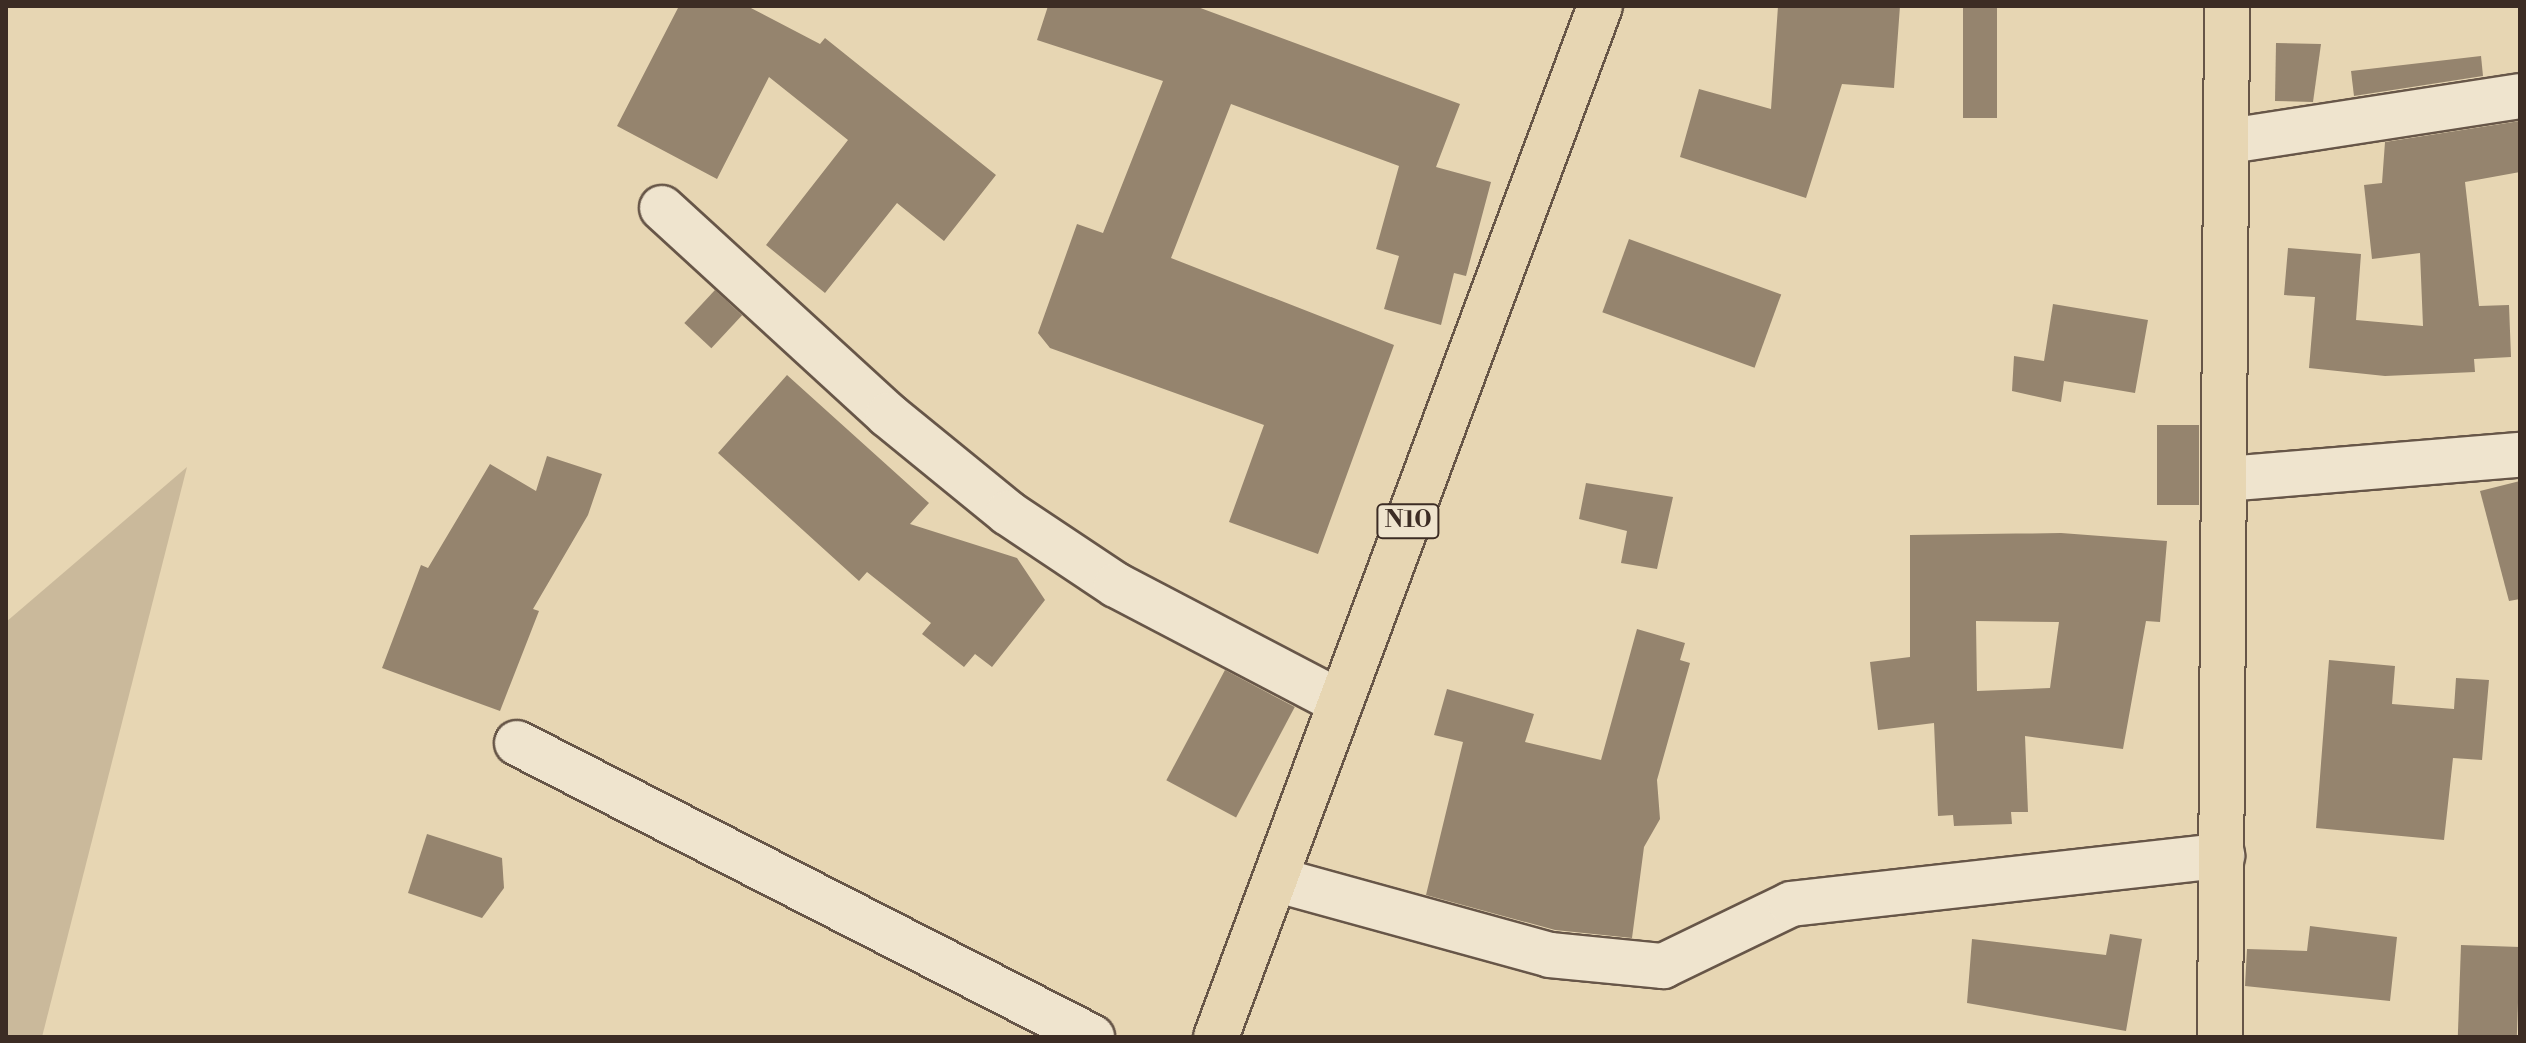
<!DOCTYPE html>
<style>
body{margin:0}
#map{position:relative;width:2526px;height:1043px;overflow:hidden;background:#e7d6b3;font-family:"Libre Bodoni",serif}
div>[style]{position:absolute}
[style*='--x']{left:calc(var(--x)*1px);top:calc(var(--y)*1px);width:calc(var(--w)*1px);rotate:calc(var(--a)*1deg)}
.green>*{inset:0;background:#cab99b}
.building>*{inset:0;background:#95846e;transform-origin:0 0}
.roads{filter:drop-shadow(2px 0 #675648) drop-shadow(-2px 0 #675648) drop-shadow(0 2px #675648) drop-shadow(0 -2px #675648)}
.minor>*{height:44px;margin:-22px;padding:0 22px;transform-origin:22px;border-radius:22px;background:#efe4ce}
.major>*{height:44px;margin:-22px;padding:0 22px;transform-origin:22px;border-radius:22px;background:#e7d6b3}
.highway>*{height:44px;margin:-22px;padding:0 22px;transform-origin:22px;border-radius:22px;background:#e7d6b3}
span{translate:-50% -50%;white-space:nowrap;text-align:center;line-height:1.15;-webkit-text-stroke:6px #efe4ce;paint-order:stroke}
.shield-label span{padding:2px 6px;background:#efe4ce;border:2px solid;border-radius:6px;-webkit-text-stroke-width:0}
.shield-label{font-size:24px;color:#3c2c24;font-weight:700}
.frame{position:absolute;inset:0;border:8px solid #3c2c24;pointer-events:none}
</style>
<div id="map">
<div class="green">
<i style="clip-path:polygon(187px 467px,42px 1037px,6px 1037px,6px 622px)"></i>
</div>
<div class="building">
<i style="clip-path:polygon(679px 6px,747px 6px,820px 44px,825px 38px,996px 175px,944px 241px,897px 203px,825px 293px,766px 245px,848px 140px,769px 77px,717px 179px,617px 126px)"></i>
<i style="clip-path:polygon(1048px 6px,1195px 6px,1460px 104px,1436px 167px,1491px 182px,1466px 276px,1454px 273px,1441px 325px,1384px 309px,1399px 256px,1376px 249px,1399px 166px,1231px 104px,1171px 258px,1394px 345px,1318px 554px,1229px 522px,1264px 425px,1050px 348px,1038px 333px,1077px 224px,1103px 233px,1163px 81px,1037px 40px)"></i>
<i style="clip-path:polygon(1778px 6px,1900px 6px,1894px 88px,1842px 84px,1806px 198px,1680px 157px,1699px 89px,1771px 109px)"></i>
<i style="left:1963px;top:6px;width:34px;height:112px"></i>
<i style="clip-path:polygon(2276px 43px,2321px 44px,2313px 102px,2275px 101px)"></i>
<i style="clip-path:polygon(2481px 56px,2483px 76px,2354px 96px,2351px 71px)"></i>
<i style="clip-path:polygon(2520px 121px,2520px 172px,2465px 182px,2479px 306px,2509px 305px,2511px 357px,2474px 359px,2475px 372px,2385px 376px,2309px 368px,2315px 297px,2284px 295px,2288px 248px,2361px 254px,2356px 320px,2423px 326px,2420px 253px,2372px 259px,2364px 185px,2382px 183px,2385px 142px)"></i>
<i style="left:1629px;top:239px;width:162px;height:78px;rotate:20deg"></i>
<i style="left:715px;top:290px;width:37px;height:45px;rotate:43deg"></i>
<i style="clip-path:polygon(2053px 304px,2148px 320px,2135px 393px,2064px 381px,2061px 402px,2012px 391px,2014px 356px,2044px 361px)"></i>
<i style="clip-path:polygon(787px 375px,929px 503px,910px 524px,1017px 558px,1045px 600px,992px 667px,975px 654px,964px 667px,922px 634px,931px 623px,867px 572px,859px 581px,718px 453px)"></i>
<i style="left:2199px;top:425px;width:80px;height:42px;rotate:90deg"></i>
<i style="clip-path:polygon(547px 456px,602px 474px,588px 515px,533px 609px,539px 611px,500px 711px,382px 668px,421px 565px,428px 568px,490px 464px,536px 491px)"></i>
<i style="clip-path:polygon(2520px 481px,2520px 599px,2509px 601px,2480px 491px)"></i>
<i style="clip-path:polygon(1586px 483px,1673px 497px,1657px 569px,1621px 563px,1627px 531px,1579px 519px)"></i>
<i style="clip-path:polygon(evenodd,2061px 533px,2167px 541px,2160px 622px,2146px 621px,2123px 749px,2025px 736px,2028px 812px,2011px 812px,2012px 824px,1954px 826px,1953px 815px,1938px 816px,1934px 723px,1878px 730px,1870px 662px,1910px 657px,1910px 535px,2061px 533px,1976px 621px,2059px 622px,2050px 688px,1977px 691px,1976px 621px)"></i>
<i style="clip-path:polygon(1637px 629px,1685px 643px,1680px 660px,1690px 663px,1657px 780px,1660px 819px,1644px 847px,1632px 938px,1555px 930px,1426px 895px,1463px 742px,1434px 735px,1447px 689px,1534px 714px,1525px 742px,1601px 760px)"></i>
<i style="clip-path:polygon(2329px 660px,2395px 666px,2392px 704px,2454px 709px,2456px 678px,2489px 680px,2482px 760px,2453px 758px,2444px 840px,2316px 828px)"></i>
<i style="left:1225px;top:670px;width:79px;height:125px;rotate:28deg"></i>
<i style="clip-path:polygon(427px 834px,502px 858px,504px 888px,482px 918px,408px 893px)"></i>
<i style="clip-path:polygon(2310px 926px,2397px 937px,2390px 1001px,2245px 986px,2247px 949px,2307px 951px)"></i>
<i style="clip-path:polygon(2110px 934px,2142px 939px,2126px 1031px,1967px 1003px,1972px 939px,2106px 955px)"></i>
<i style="left:2461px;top:945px;width:59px;height:92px;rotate:2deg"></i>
</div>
<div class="roads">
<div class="minor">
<i style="--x:2230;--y:141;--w:293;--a:-8.8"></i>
<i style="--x:662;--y:208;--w:306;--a:42.5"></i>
<i style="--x:888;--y:415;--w:155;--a:39.2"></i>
<i style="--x:1008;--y:513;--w:130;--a:33.7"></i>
<i style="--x:1116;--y:585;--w:253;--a:27.6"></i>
<i style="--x:2225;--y:479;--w:296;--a:-4.7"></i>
<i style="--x:517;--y:743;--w:646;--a:27.08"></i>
<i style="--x:1278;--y:880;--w:282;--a:15.4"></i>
<i style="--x:1550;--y:955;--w:114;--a:5.6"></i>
<i style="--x:1663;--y:966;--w:142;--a:-25.8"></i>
<i style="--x:1791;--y:904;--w:434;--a:-6.4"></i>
</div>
<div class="major">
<i style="--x:2220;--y:1037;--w:1031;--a:-89.61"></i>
</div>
<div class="highway">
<i style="--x:1216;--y:1037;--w:1100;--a:-69.57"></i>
</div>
</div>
<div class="shield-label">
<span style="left:1408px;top:521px">N10</span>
</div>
<div class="frame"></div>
</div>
